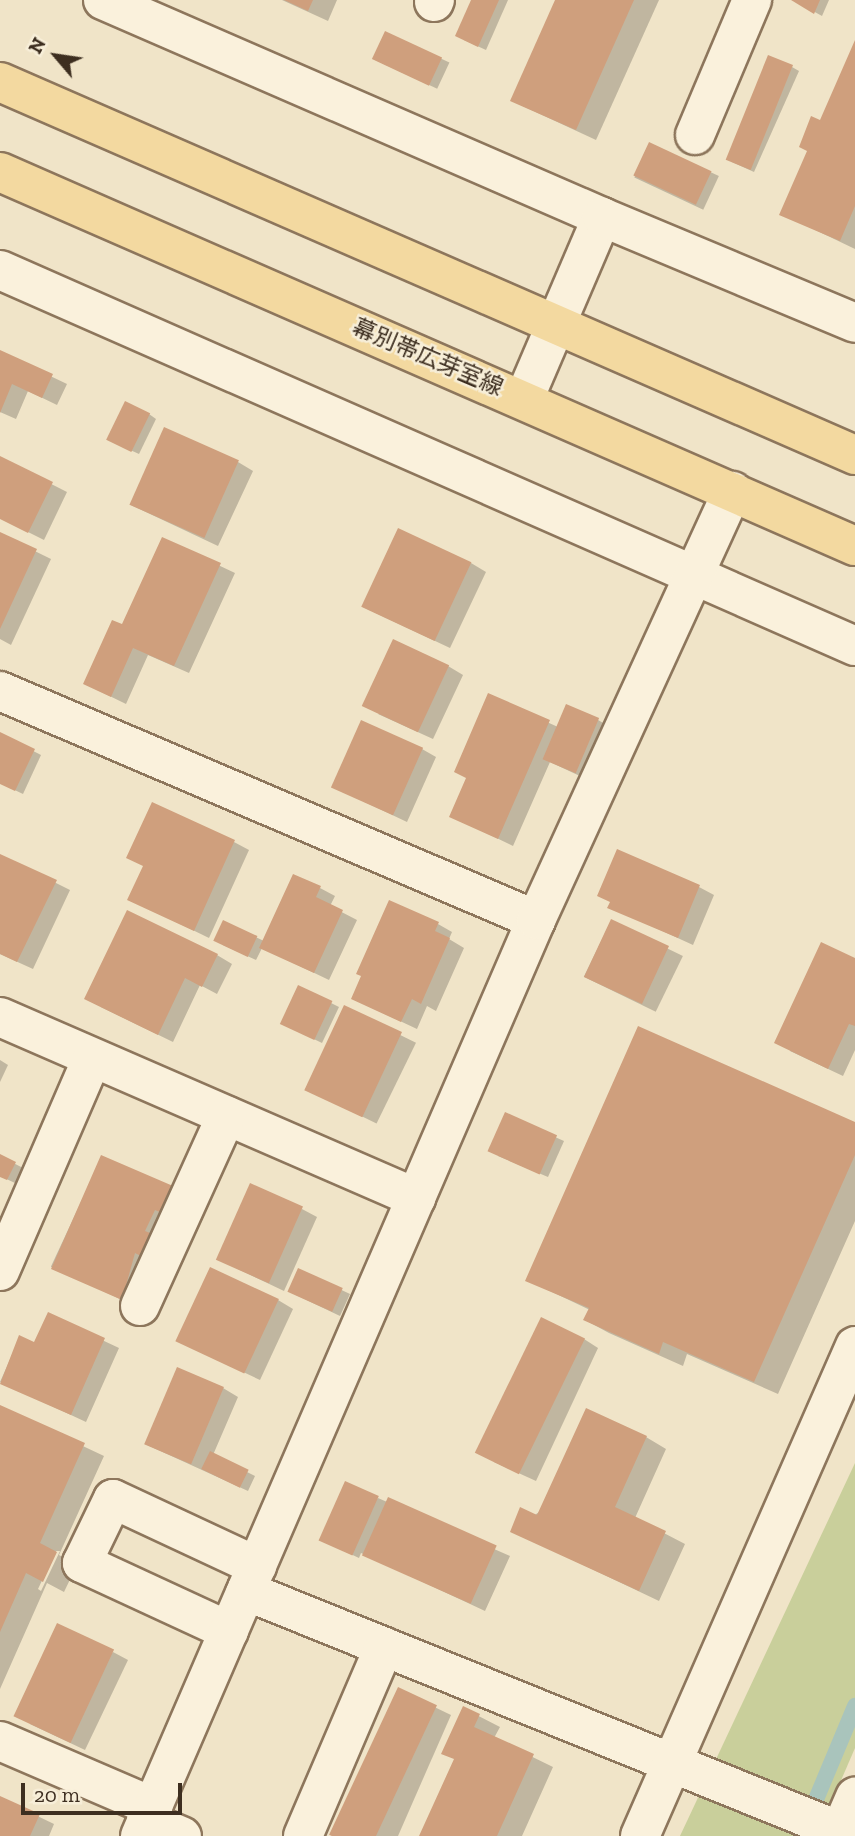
<!DOCTYPE html>
<meta charset="utf-8">
<style>
body{margin:0}
#map{position:relative;width:855px;height:1836px;overflow:hidden;background:#f0e4c8;font-family:"Zilla Slab","Noto Sans JP",serif}
div>[style]{position:absolute}
[style*='--x']{left:calc(var(--x)*1px);top:calc(var(--y)*1px);width:calc(var(--w)*1px);rotate:calc(var(--a)*1deg)}
.green>*{inset:0;background:#c9cf9b}
.shadow>*{inset:0;background:#0003;transform-origin:0 0}
.stream>*{height:16px;margin:-8px;padding:0 8px;transform-origin:8px;border-radius:8px;background:#a9c4bc}
.building>*{inset:0;background:#cf9f7d;transform-origin:0 0}
.roads{filter:drop-shadow(2px 0 #8d765c) drop-shadow(-2px 0 #8d765c) drop-shadow(0 2px #8d765c) drop-shadow(0 -2px #8d765c)}
.minor>*{height:38px;margin:-19px;padding:0 19px;transform-origin:19px;border-radius:19px;background:#faf1dc}
.major>*{height:38px;margin:-19px;padding:0 19px;transform-origin:19px;border-radius:19px;background:#f3d9a0}
span{translate:-50% -50%;white-space:nowrap;text-align:center;line-height:1.15;-webkit-text-stroke:5px #f7eed8;paint-order:stroke}
.street-label{font-size:23px;color:#3d2e20}
.north{position:absolute;left:21px;top:21px;width:70px;height:70px;-webkit-text-stroke:5px #f7eed8;paint-order:stroke;rotate:299deg;font-size:19px;font-weight:700;line-height:28px;text-align:center;color:#3d2e20}
.north::after{content:'';display:block;margin:auto;width:24px;height:32px;background:#3d2e20;clip-path:polygon(50% 0,100% 100%,50% 72%,0 100%)}
.scale{position:absolute;left:21px;top:1783px;width:161px;height:32px;box-sizing:border-box;border:4px solid #3d2e20;border-top:0;padding-left:9px;font-size:21px;line-height:24px;white-space:nowrap;color:#3d2e20;-webkit-text-stroke:5px #f7eed8;paint-order:stroke}
</style>
<div id="map">
<div class="green">
<i style="clip-path:polygon(855px 1463px,855px 1748px,817px 1836px,680px 1836px)"></i>
</div>
<div class="shadow">
<i style="clip-path:polygon(282px 0,337px 0,328px 21px)"></i>
<i style="clip-path:polygon(473px 0,508px 0,486px 50px,464px 40px)"></i>
<i style="clip-path:polygon(557px 0,659px 0,596px 140px,512px 101px)"></i>
<i style="clip-path:polygon(793px 0,829px 0,822px 16px)"></i>
<i style="left:386px;top:33px;width:70px;height:29px;rotate:25deg"></i>
<i style="clip-path:polygon(855px 44px,855px 249px,782px 214px)"></i>
<i style="clip-path:polygon(792px 67px,799px 71px,754px 172px,732px 162px)"></i>
<i style="left:650px;top:144px;width:76px;height:37px;rotate:25deg"></i>
<i style="clip-path:polygon(0 352px,67px 384px,57px 405px,28px 391px,16px 419px,0 412px)"></i>
<i style="clip-path:polygon(149px 414px,156px 419px,139px 454px,117px 444px)"></i>
<i style="clip-path:polygon(0 458px,67px 492px,44px 540px,0 518px)"></i>
<i style="clip-path:polygon(238px 462px,253px 471px,218px 546px,131px 505px)"></i>
<i style="clip-path:polygon(0 534px,51px 559px,11px 645px,0 639px)"></i>
<i style="clip-path:polygon(163px 539px,235px 573px,189px 673px,148px 655px,126px 704px,85px 684px,122px 627px)"></i>
<i style="clip-path:polygon(471px 563px,486px 572px,450px 648px,363px 607px)"></i>
<i style="clip-path:polygon(448px 666px,463px 675px,433px 739px,378px 714px)"></i>
<i style="clip-path:polygon(489px 696px,558px 727px,598px 720px,605px 724px,582px 777px,550px 762px,513px 846px,451px 816px,468px 778px)"></i>
<i style="clip-path:polygon(0 734px,41px 755px,23px 794px,0 783px)"></i>
<i style="clip-path:polygon(422px 749px,436px 757px,407px 822px,333px 787px)"></i>
<i style="clip-path:polygon(234px 842px,249px 850px,209px 938px,129px 899px)"></i>
<i style="clip-path:polygon(0 855px,70px 890px,33px 969px,0 954px)"></i>
<i style="clip-path:polygon(699px 887px,714px 895px,693px 945px,610px 907px)"></i>
<i style="clip-path:polygon(320px 888px,335px 896px,330px 906px,357px 920px,329px 980px,262px 948px,256px 960px,223px 945px,224px 922px,264px 941px)"></i>
<i style="left:611px;top:921px;width:80px;height:62px;rotate:26deg"></i>
<i style="clip-path:polygon(438px 924px,452px 932px,449px 939px,464px 948px,436px 1011px,427px 1006px,417px 1029px,353px 999px)"></i>
<i style="clip-path:polygon(217px 955px,232px 964px,217px 994px,200px 985px,173px 1042px,101px 1007px)"></i>
<i style="clip-path:polygon(855px 960px,855px 1050px,843px 1076px,790px 1051px)"></i>
<i style="clip-path:polygon(299px 987px,339px 1007px,322px 1043px,289px 1027px)"></i>
<i style="left:345px;top:1008px;width:79px;height:90px;rotate:26deg"></i>
<i style="clip-path:polygon(0 1060px,8px 1065px,0 1082px)"></i>
<i style="clip-path:polygon(506px 1115px,564px 1141px,548px 1177px,498px 1156px)"></i>
<i style="clip-path:polygon(855px 1124px,855px 1221px,778px 1394px,687px 1354px,683px 1366px,609px 1333px,585px 1320px,590px 1310px,527px 1280px)"></i>
<i style="clip-path:polygon(0 1156px,23px 1168px,15px 1183px,0 1176px)"></i>
<i style="left:102px;top:1157px;width:94px;height:121px;rotate:25deg"></i>
<i style="clip-path:polygon(302px 1209px,317px 1217px,284px 1291px,217px 1259px)"></i>
<i style="clip-path:polygon(299px 1270px,350px 1294px,340px 1316px,296px 1295px)"></i>
<i style="clip-path:polygon(278px 1300px,293px 1309px,260px 1380px,179px 1342px)"></i>
<i style="clip-path:polygon(49px 1315px,119px 1348px,86px 1422px,0 1382px,20px 1337px,35px 1344px)"></i>
<i style="clip-path:polygon(584px 1339px,598px 1348px,536px 1481px,494px 1462px)"></i>
<i style="clip-path:polygon(223px 1388px,238px 1397px,213px 1455px,255px 1476px,248px 1491px,145px 1444px)"></i>
<i style="clip-path:polygon(evenodd,0 1407px,104px 1456px,59px 1555px,77px 1565px,64px 1592px,47px 1583px,0 1689px,0 1407px,56px 1551px,60px 1551px,41px 1591px,38px 1589px,56px 1551px)"></i>
<i style="clip-path:polygon(646px 1437px,666px 1449px,635px 1518px,685px 1544px,659px 1601px,512px 1531px)"></i>
<i style="clip-path:polygon(378px 1498px,510px 1556px,485px 1611px,361px 1553px,359px 1558px,327px 1543px)"></i>
<i style="clip-path:polygon(113px 1652px,128px 1660px,85px 1750px,30px 1724px)"></i>
<i style="clip-path:polygon(399px 1690px,451px 1715px,398px 1836px,334px 1836px)"></i>
<i style="clip-path:polygon(463px 1708px,500px 1727px,494px 1738px,553px 1767px,522px 1836px,421px 1836px,455px 1760px)"></i>
<i style="clip-path:polygon(0 1798px,54px 1824px,49px 1836px,0 1836px)"></i>
</div>
<div class="stream">
<i style="--x:807;--y:1821;--w:125;--a:-67.3"></i>
</div>
<div class="building">
<i style="clip-path:polygon(284px 0,313px 0,308px 11px)"></i>
<i style="clip-path:polygon(471px 0,499px 0,478px 47px,455px 36px)"></i>
<i style="clip-path:polygon(555px 0,634px 0,576px 130px,510px 101px)"></i>
<i style="clip-path:polygon(791px 0,820px 0,814px 14px)"></i>
<i style="left:385px;top:31px;width:63px;height:31px;rotate:25deg"></i>
<i style="clip-path:polygon(855px 40px,855px 206px,840px 241px,779px 215px,807px 151px,799px 147px,811px 116px,820px 120px)"></i>
<i style="left:768px;top:55px;width:27px;height:113px;rotate:22deg"></i>
<i style="left:649px;top:142px;width:69px;height:37px;rotate:25deg"></i>
<i style="clip-path:polygon(0 350px,53px 374px,42px 398px,12px 384px,0 413px)"></i>
<i style="left:125px;top:401px;width:28px;height:43px;rotate:26deg"></i>
<i style="left:164px;top:427px;width:82px;height:85px;rotate:24deg"></i>
<i style="clip-path:polygon(0 456px,53px 482px,28px 533px,0 519px)"></i>
<i style="left:398px;top:528px;width:81px;height:87px;rotate:25deg"></i>
<i style="clip-path:polygon(0 532px,37px 549px,0 629px)"></i>
<i style="clip-path:polygon(162px 537px,221px 563px,174px 666px,133px 648px,111px 697px,83px 684px,112px 620px,122px 624px)"></i>
<i style="left:393px;top:639px;width:62px;height:74px;rotate:25deg"></i>
<i style="clip-path:polygon(488px 693px,550px 720px,498px 839px,449px 817px,466px 778px,454px 772px)"></i>
<i style="left:566px;top:704px;width:36px;height:60px;rotate:23deg"></i>
<i style="left:361px;top:720px;width:68px;height:74px;rotate:24deg"></i>
<i style="clip-path:polygon(0 732px,35px 749px,15px 791px,0 784px)"></i>
<i style="clip-path:polygon(152px 802px,235px 840px,194px 931px,127px 900px,143px 866px,126px 858px)"></i>
<i style="clip-path:polygon(617px 849px,700px 885px,678px 938px,607px 908px,610px 902px,597px 896px)"></i>
<i style="clip-path:polygon(0 854px,57px 880px,17px 962px,0 954px)"></i>
<i style="clip-path:polygon(293px 874px,321px 886px,316px 897px,343px 910px,314px 973px,259px 948px)"></i>
<i style="clip-path:polygon(389px 900px,439px 922px,435px 931px,450px 938px,421px 1004px,412px 999px,401px 1022px,351px 999px,361px 976px,356px 974px)"></i>
<i style="clip-path:polygon(127px 910px,218px 954px,202px 987px,185px 978px,158px 1035px,84px 999px)"></i>
<i style="left:611px;top:919px;width:64px;height:64px;rotate:25deg"></i>
<i style="left:223px;top:920px;width:38px;height:23px;rotate:25deg"></i>
<i style="clip-path:polygon(821px 942px,855px 958px,855px 1026px,849px 1024px,828px 1069px,774px 1043px)"></i>
<i style="left:298px;top:985px;width:38px;height:43px;rotate:25deg"></i>
<i style="left:344px;top:1005px;width:64px;height:94px;rotate:25deg"></i>
<i style="clip-path:polygon(638px 1026px,855px 1122px,855px 1155px,754px 1382px,663px 1342px,659px 1354px,583px 1320px,589px 1308px,525px 1281px)"></i>
<i style="left:505px;top:1112px;width:57px;height:43px;rotate:24deg"></i>
<i style="clip-path:polygon(0 1154px,16px 1162px,7px 1180px,0 1177px)"></i>
<i style="clip-path:polygon(101px 1155px,173px 1186px,162px 1213px,155px 1210px,145px 1231px,155px 1235px,145px 1258px,135px 1253px,122px 1300px,51px 1269px)"></i>
<i style="left:250px;top:1183px;width:58px;height:84px;rotate:24deg"></i>
<i style="left:210px;top:1267px;width:76px;height:82px;rotate:25deg"></i>
<i style="left:298px;top:1268px;width:49px;height:26px;rotate:24deg"></i>
<i style="clip-path:polygon(48px 1312px,105px 1338px,71px 1415px,0 1384px,19px 1335px,34px 1342px)"></i>
<i style="left:541px;top:1317px;width:49px;height:151px;rotate:26deg"></i>
<i style="left:177px;top:1367px;width:51px;height:84px;rotate:23deg"></i>
<i style="clip-path:polygon(0 1405px,85px 1443px,40px 1543px,57px 1552px,43px 1582px,26px 1573px,0 1632px)"></i>
<i style="clip-path:polygon(586px 1408px,647px 1436px,615px 1507px,666px 1531px,639px 1591px,510px 1532px,520px 1507px,537px 1515px)"></i>
<i style="left:210px;top:1451px;width:43px;height:20px;rotate:26deg"></i>
<i style="left:345px;top:1481px;width:37px;height:65px;rotate:24deg"></i>
<i style="left:388px;top:1497px;width:119px;height:64px;rotate:24deg"></i>
<i style="left:57px;top:1623px;width:63px;height:103px;rotate:25deg"></i>
<i style="left:398px;top:1687px;width:43px;height:163px;rotate:25deg"></i>
<i style="clip-path:polygon(463px 1706px,480px 1714px,474px 1727px,534px 1754px,497px 1836px,419px 1836px,454px 1759px,441px 1754px)"></i>
<i style="clip-path:polygon(0 1796px,40px 1814px,30px 1836px,0 1836px)"></i>
</div>
<div class="roads">
<div class="minor">
<i style="--x:103;--y:0;--w:544;--a:23.5"></i>
<i style="--x:602;--y:217;--w:198;--a:113.2"></i>
<i style="--x:434;--y:2;--w:2;--a:-63"></i>
<i style="--x:695;--y:135;--w:147;--a:-67.1"></i>
<i style="--x:602;--y:217;--w:274;--a:22.7"></i>
<i style="--x:0;--y:270;--w:934;--a:23.74"></i>
<i style="--x:0;--y:691;--w:583;--a:23.13"></i>
<i style="--x:0;--y:1017;--w:454;--a:23.5"></i>
<i style="--x:0;--y:1271;--w:232;--a:-66.6"></i>
<i style="--x:140;--y:1306;--w:209;--a:-65.6"></i>
<i style="--x:246;--y:1591;--w:641;--a:22"></i>
<i style="--x:229;--y:1631;--w:162;--a:-155.2"></i>
<i style="--x:82;--y:1563;--w:71;--a:-64.2"></i>
<i style="--x:113;--y:1499;--w:159;--a:25"></i>
<i style="--x:0;--y:1741;--w:167;--a:23.3"></i>
<i style="--x:146;--y:1821;--w:39;--a:23"></i>
<i style="--x:140;--y:1836;--w:998;--a:-66.62"></i>
<i style="--x:536;--y:920;--w:472;--a:-65.4"></i>
<i style="--x:303;--y:1836;--w:206;--a:-66.8"></i>
<i style="--x:640;--y:1836;--w:535;--a:-66.31"></i>
<i style="--x:838;--y:1836;--w:43;--a:-66.4"></i>
</div>
<div class="major">
<i style="--x:0;--y:82;--w:933;--a:23.57"></i>
<i style="--x:0;--y:172;--w:933;--a:23.63"></i>
</div>
</div>
<div class="street-label">
<span style="left:428px;top:357px;rotate:23deg">幕別帯広芽室線</span>
</div>
<div class="north">N</div>
<div class="scale">20 m</div>
</div>
